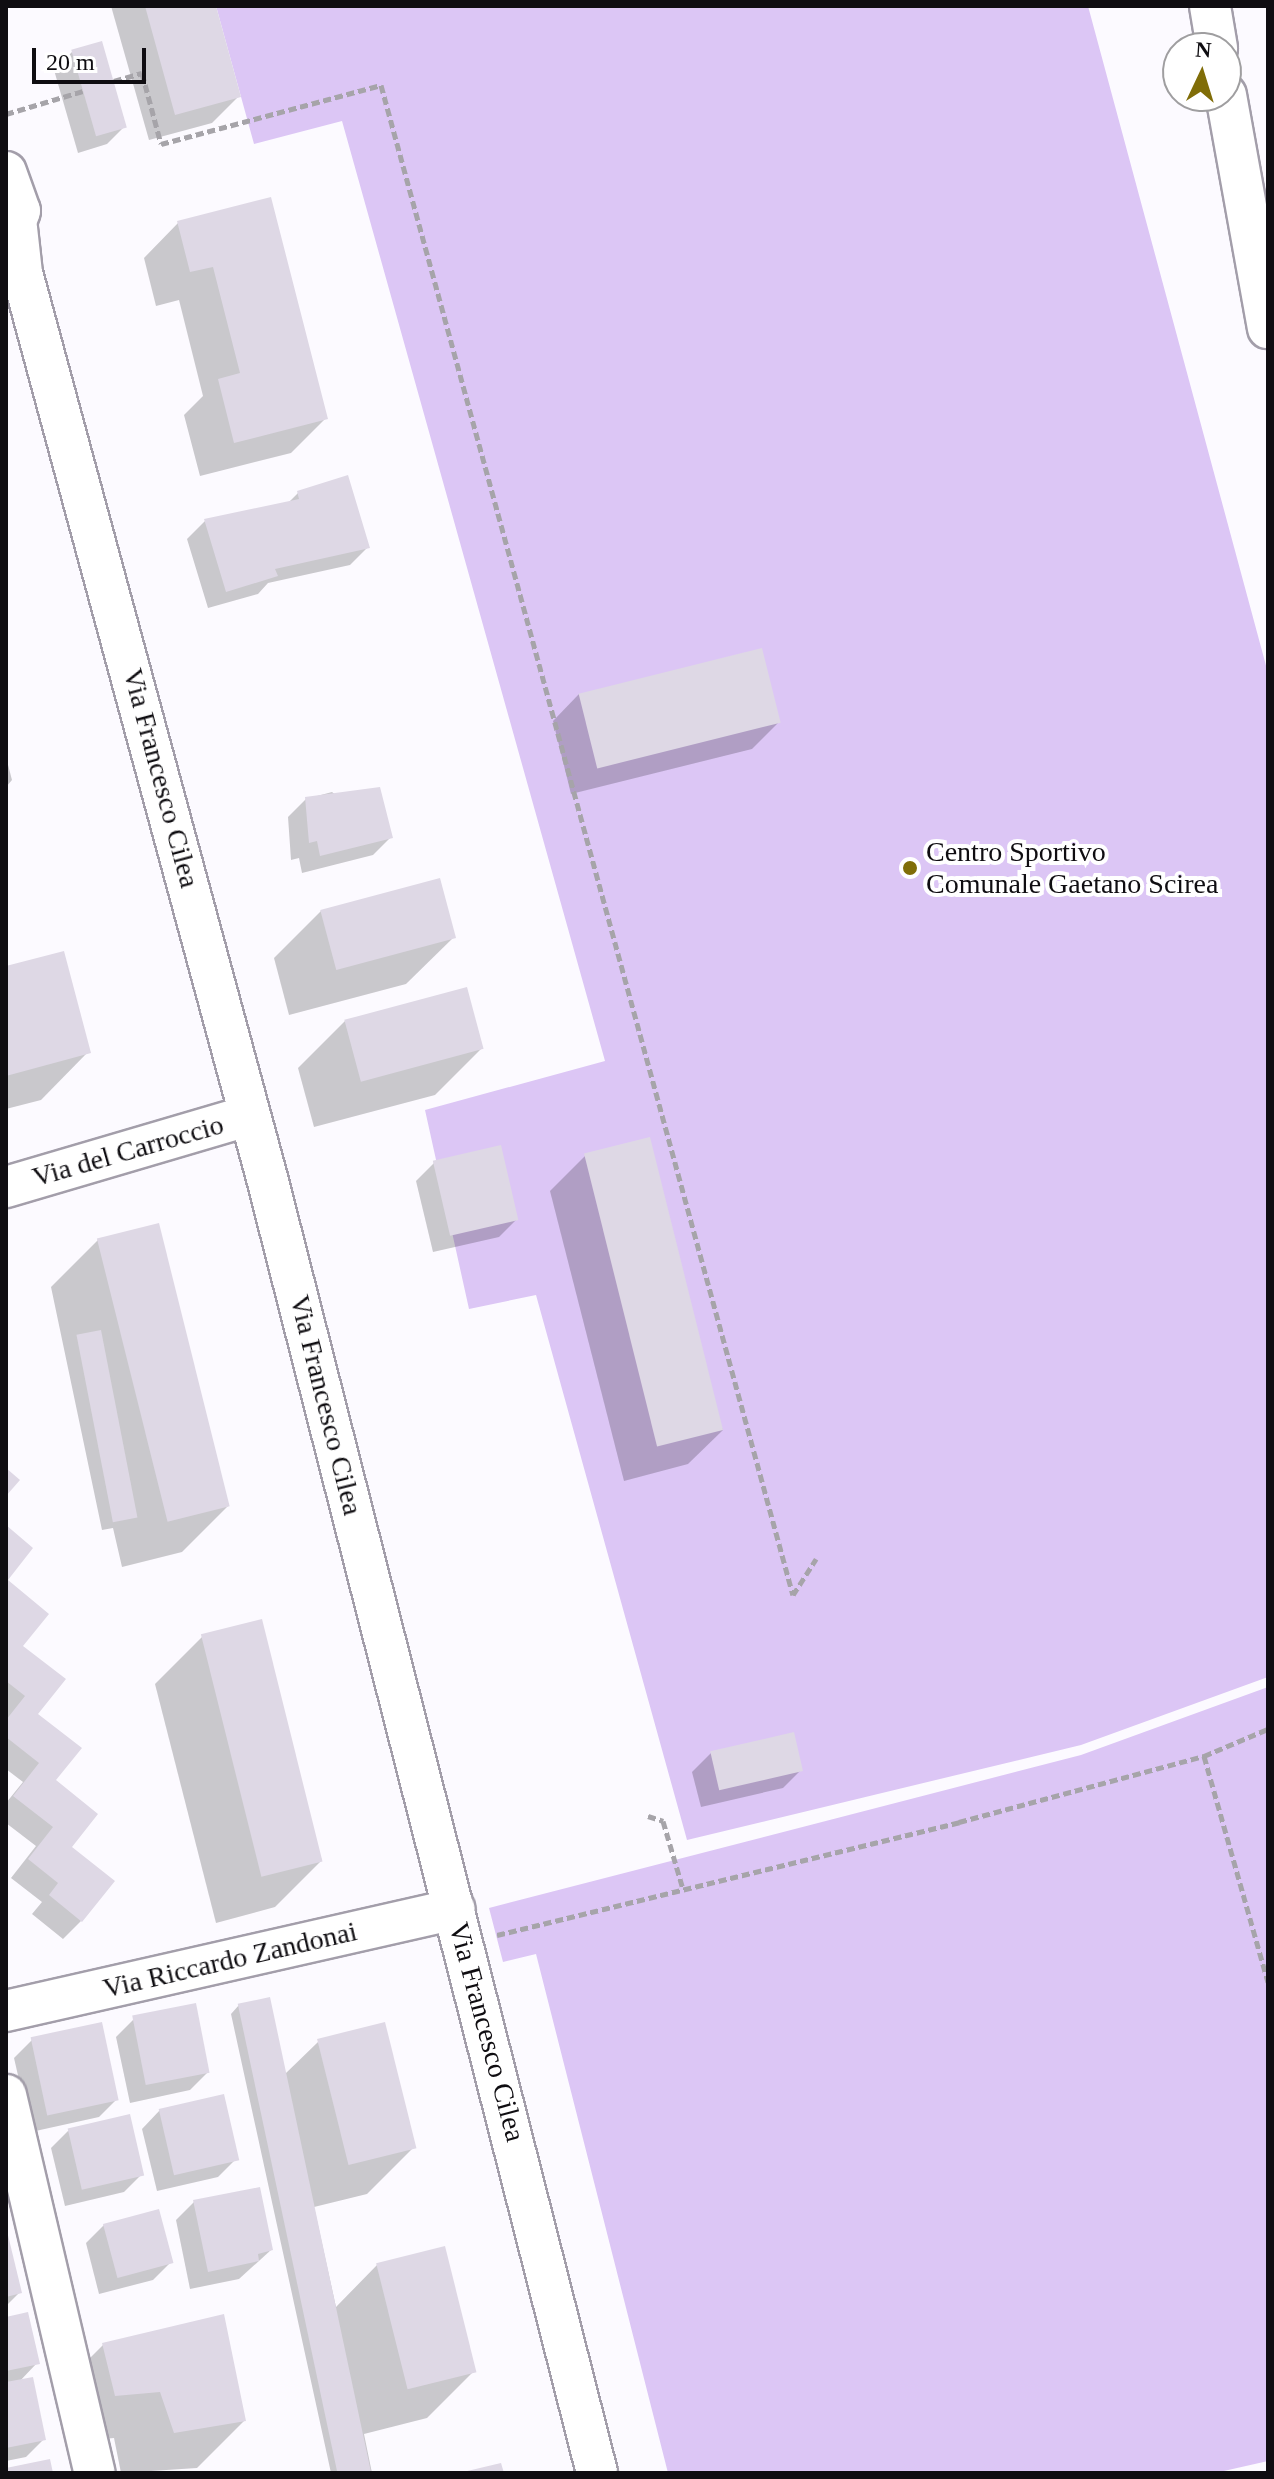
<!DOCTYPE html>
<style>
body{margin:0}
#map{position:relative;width:1274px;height:2479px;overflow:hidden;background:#fcfaff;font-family:Georgia,serif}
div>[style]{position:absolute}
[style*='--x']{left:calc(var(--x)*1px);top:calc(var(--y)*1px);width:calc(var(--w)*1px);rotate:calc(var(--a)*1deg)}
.green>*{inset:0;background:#dcc6f5}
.shadow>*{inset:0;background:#0003}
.building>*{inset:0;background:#ded8e5;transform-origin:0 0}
.path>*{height:5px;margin-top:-2.5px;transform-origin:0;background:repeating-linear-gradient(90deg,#a6a4a9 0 8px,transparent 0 12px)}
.roads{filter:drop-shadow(2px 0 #a39eaa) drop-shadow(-2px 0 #a39eaa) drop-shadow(0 2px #a39eaa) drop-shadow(0 -2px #a39eaa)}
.minor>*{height:40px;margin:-20px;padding:0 20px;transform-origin:20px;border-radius:20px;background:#fff}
.dots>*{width:22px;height:22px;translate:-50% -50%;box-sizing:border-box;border:4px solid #fff;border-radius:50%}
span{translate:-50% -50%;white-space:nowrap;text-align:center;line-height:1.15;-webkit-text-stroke:8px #fff;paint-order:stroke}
.street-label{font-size:28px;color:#0f0d11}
.poi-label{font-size:28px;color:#0f0d11}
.left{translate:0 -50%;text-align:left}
.frame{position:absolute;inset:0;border:8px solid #0f0d11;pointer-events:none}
.north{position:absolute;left:1162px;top:32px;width:80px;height:80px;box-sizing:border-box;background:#fff;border:2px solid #9f9ea0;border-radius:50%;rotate:4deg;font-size:22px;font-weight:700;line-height:32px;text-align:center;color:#0f0d11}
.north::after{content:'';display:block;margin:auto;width:28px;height:36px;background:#806d08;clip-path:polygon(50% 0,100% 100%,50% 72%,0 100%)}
.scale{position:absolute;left:32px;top:48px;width:114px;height:36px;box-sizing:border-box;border:4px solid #0f0d11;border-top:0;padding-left:10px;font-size:24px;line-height:28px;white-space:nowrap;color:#0f0d11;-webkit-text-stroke:6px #fff;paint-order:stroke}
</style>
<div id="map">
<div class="green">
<i style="clip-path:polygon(216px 6px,1088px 6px,1268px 673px,1268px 1677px,1081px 1745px,687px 1840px,536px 1295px,469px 1309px,425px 1110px,605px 1061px,342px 121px,254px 144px)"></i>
<i style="clip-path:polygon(1268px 1687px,1268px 2461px,1215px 2473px,668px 2473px,536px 1954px,503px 1962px,489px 1908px,1081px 1755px)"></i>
</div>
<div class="shadow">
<i style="clip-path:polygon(111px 6px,214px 6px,239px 96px,212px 123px,149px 140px)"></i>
<i style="clip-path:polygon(72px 52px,125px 126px,107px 144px,78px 153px,54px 70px)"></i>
<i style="clip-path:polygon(270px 200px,326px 418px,291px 453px,200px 476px,184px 415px,203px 396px,179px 300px,156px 306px,144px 258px,178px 223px)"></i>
<i style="clip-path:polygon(298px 493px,368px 547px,350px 565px,268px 583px,258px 594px,208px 608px,187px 539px,205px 521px,287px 504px)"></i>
<i style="clip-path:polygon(579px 694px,779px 722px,752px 749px,571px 794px,553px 721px)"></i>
<i style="clip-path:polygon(6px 757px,12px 780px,6px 787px)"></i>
<i style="clip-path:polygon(332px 792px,391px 837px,373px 855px,302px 873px,299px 858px,291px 860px,288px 817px,306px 799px)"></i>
<i style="clip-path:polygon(321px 911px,454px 937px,406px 984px,289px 1015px,274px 958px)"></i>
<i style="clip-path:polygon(6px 968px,88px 1052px,41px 1100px,6px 1109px)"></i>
<i style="clip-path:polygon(345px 1021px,482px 1048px,435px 1095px,314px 1127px,298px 1068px)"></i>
<i style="clip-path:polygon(585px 1156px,723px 1430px,688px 1464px,624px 1481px,550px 1191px)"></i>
<i style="clip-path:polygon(434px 1163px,517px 1219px,499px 1237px,433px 1252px,416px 1181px)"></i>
<i style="clip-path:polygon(98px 1240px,229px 1505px,182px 1552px,122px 1567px,113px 1528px,102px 1530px,51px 1287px)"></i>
<i style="clip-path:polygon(6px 1582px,69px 1847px,81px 1921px,63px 1939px,32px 1914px,42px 1902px,11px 1878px,36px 1846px,6px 1823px,6px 1803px,23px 1782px,6px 1769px)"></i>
<i style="clip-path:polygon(202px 1637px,322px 1860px,275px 1907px,216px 1923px,155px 1684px)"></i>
<i style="clip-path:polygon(711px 1753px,801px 1770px,783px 1788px,701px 1807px,692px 1772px)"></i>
<i style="clip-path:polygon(239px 2005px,285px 2074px,318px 2042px,414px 2147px,367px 2194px,314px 2207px,336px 2307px,377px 2265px,474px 2371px,427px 2418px,364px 2434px,372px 2473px,331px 2473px,231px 2014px)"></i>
<i style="clip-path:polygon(134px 2019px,208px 2072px,190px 2090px,130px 2103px,116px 2037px)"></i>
<i style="clip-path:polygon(32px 2040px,117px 2099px,99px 2117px,31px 2132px,14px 2058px)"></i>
<i style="clip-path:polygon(160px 2110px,236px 2159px,218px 2177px,157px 2191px,142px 2129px)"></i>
<i style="clip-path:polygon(69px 2130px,142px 2174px,124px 2192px,65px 2206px,51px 2148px)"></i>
<i style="clip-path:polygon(194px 2202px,271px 2250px,239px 2279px,190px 2289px,176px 2220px)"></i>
<i style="clip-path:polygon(104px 2225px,171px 2262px,153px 2280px,99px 2294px,86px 2243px)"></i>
<i style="clip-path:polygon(6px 2235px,20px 2292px,6px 2306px)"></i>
<i style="clip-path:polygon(6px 2319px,37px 2363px,19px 2382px,44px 2439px,26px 2457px,6px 2461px)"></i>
<i style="clip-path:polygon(103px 2345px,244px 2421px,197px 2468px,121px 2473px,114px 2438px,68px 2442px,56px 2392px)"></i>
</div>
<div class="building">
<i style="clip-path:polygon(145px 6px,216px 6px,241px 97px,175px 115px)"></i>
<i style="left:102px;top:41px;width:90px;height:32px;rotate:74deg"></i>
<i style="clip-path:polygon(271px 197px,328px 419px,234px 443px,218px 379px,240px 373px,213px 267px,190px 272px,177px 221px)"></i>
<i style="clip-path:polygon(348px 475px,370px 548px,275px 569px,278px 576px,226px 592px,204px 519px,299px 499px,297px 491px)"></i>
<i style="left:762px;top:648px;width:77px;height:189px;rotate:76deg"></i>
<i style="clip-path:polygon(380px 787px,393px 838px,320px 856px,317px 841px,309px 843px,305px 797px)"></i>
<i style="left:440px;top:878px;width:62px;height:124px;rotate:75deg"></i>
<i style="clip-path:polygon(64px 951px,91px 1053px,6px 1076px,6px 966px)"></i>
<i style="left:467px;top:987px;width:64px;height:127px;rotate:75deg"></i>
<i style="left:650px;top:1137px;width:302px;height:68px;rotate:76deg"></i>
<i style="left:501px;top:1145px;width:77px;height:70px;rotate:77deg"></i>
<i style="left:159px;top:1223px;width:292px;height:64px;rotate:76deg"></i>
<i style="left:101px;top:1330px;width:191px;height:25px;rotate:79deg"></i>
<i style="clip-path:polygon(6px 1468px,20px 1480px,6px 1496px)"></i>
<i style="clip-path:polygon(6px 1525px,33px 1548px,8px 1580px,49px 1614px,23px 1646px,66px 1679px,38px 1714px,82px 1748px,56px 1780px,98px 1814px,72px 1847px,115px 1881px,82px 1922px,49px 1895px,58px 1883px,28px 1859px,53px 1827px,13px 1796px,39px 1763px,6px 1737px,6px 1720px,25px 1696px,6px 1681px)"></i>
<i style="left:262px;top:1619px;width:250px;height:63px;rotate:76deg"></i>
<i style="left:794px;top:1732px;width:40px;height:86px;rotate:77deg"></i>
<i style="left:270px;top:1997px;width:487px;height:33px;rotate:78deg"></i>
<i style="left:196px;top:2003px;width:71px;height:65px;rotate:79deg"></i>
<i style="left:102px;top:2022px;width:80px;height:73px;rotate:78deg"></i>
<i style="left:385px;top:2022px;width:130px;height:70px;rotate:76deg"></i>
<i style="left:224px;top:2094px;width:68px;height:67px;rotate:77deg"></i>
<i style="left:130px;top:2114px;width:63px;height:64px;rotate:77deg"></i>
<i style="clip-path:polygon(260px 2187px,273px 2250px,258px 2254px,259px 2261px,208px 2272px,193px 2200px)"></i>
<i style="left:159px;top:2209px;width:56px;height:58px;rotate:75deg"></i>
<i style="clip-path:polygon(7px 2231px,22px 2293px,6px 2297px,6px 2232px)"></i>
<i style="left:445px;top:2246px;width:130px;height:71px;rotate:76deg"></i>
<i style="clip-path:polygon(28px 2312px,40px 2364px,6px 2371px,6px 2317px)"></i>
<i style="clip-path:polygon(224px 2314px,246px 2421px,174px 2433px,160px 2392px,115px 2396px,102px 2343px)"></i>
<i style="clip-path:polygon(33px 2377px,46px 2440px,6px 2448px,6px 2382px)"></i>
<i style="clip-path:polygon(50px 2459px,53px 2473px,6px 2473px,6px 2468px)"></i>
<i style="clip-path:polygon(501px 2463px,504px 2473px,464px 2473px,463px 2472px)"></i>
</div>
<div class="path">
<i style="--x:114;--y:81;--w:29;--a:-16"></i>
<i style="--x:142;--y:73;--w:73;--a:75"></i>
<i style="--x:161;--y:144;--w:228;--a:-15"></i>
<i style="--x:381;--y:85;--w:1565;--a:74.74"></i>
<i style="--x:793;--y:1595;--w:43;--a:-57.4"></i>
<i style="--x:6;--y:114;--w:80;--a:-16.6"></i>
<i style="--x:1204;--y:1756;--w:235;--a:74.2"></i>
<i style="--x:648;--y:1816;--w:16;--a:18"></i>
<i style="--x:663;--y:1821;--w:71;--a:73.6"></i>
<i style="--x:497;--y:1935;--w:476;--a:-13.7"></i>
<i style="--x:959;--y:1822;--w:254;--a:-15.1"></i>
<i style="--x:1204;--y:1756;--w:69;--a:-22.9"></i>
</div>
<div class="roads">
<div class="minor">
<i style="--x:1210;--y:6;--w:43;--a:80.5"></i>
<i style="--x:1226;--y:95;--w:237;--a:79.8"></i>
<i style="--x:6;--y:172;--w:41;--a:70.3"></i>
<i style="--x:20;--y:211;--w:39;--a:111"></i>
<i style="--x:17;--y:228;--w:45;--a:83.7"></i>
<i style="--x:22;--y:273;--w:938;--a:74.85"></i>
<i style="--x:267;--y:1178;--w:1336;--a:75.7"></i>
<i style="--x:6;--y:1187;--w:254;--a:-16.4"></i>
<i style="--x:6;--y:2011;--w:460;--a:-12.8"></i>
<i style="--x:6;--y:2095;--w:388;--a:76.8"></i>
</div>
</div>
<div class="dots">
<i style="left:910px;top:868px;background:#806d08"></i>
</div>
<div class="street-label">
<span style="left:161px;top:778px;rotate:75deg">Via Francesco Cilea</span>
<span style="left:128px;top:1151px;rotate:-16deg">Via del Carroccio</span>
<span style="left:326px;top:1405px;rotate:76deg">Via Francesco Cilea</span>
<span style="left:230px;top:1960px;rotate:-13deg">Via Riccardo Zandonai</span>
<span style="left:487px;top:2032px;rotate:75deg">Via Francesco Cilea</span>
</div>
<div class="poi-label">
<span class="left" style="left:926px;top:868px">Centro Sportivo<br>Comunale Gaetano Scirea</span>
</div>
<div class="frame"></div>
<div class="north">N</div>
<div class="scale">20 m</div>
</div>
